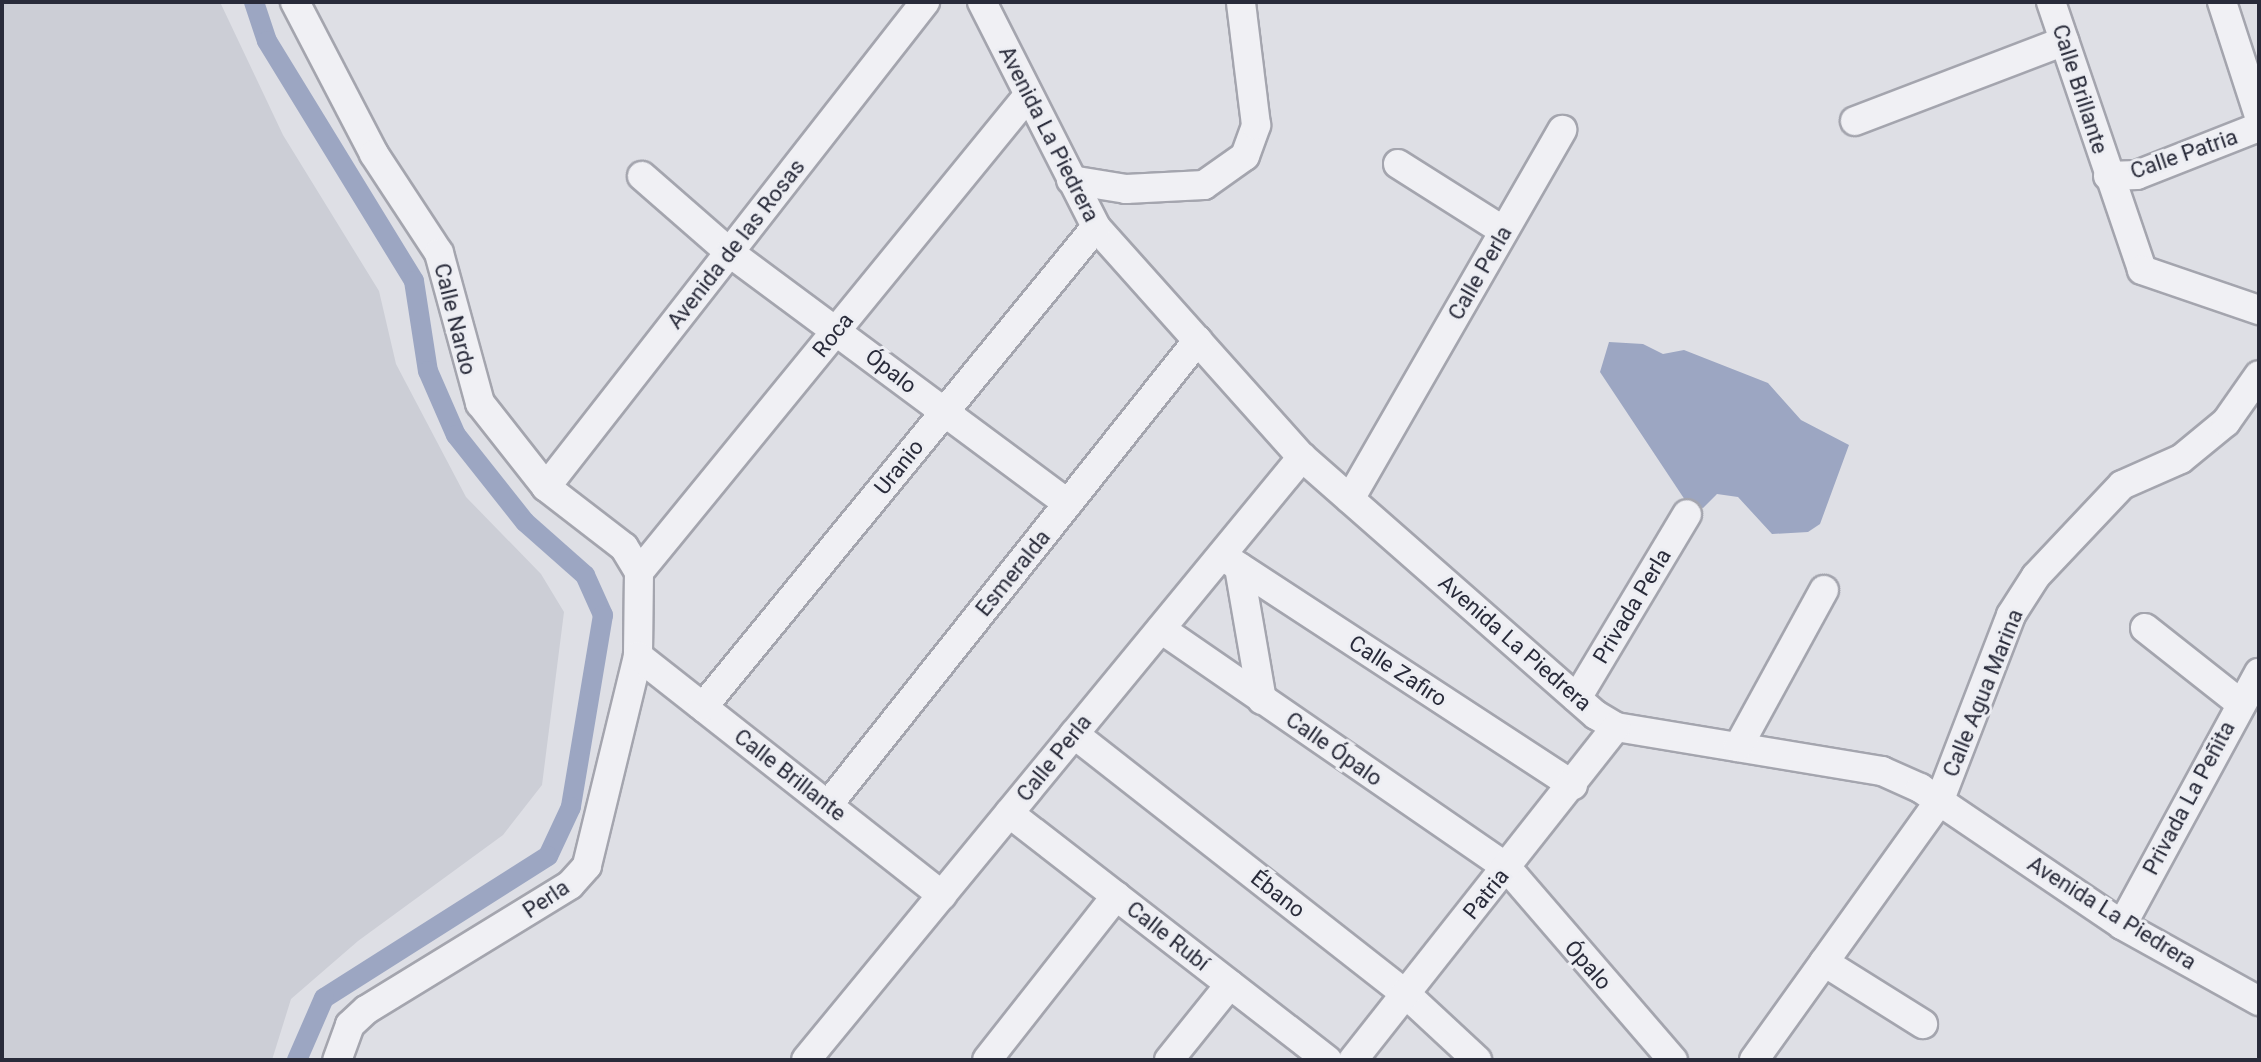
<!DOCTYPE html>
<meta charset="utf-8">
<style>
body{margin:0}
#map{position:relative;width:2261px;height:1062px;overflow:hidden;background:#dedfe5;font-family:Roboto,sans-serif}
div>[style]{position:absolute}
[style*='--x']{left:calc(var(--x)*1px);top:calc(var(--y)*1px);width:calc(var(--w)*1px);rotate:calc(var(--a)*1deg)}
.built>*{inset:0;background:#ccced6}
.water>*{inset:0;background:#9ca6c2}
.canal>*{height:20px;margin:-10px;padding:0 10px;transform-origin:10px;border-radius:10px;background:#9ca6c2}
.roads{filter:drop-shadow(2px 0 #a4a5ae) drop-shadow(-2px 0 #a4a5ae) drop-shadow(0 2px #a4a5ae) drop-shadow(0 -2px #a4a5ae)}
.minor>*{height:28px;margin:-14px;padding:0 14px;transform-origin:14px;border-radius:14px;background:#f0f0f4}
span{translate:-50% -50%;white-space:nowrap;text-align:center;line-height:1.15;-webkit-text-stroke:6px #edeef3;paint-order:stroke}
.street-label{font-size:22px;color:#292b3a}
.frame{position:absolute;inset:0;border:4px solid #292b3a;pointer-events:none}
</style>
<div id="map">
<div class="built">
<i style="clip-path:polygon(2px 2px,220px 2px,283px 135px,379px 291px,396px 364px,466px 497px,541px 574px,564px 612px,542px 785px,503px 835px,358px 941px,291px 999px,272px 1060px,2px 1060px)"></i>
</div>
<div class="water">
<i style="clip-path:polygon(1609px 342px,1643px 344px,1663px 354px,1684px 350px,1768px 383px,1801px 420px,1849px 445px,1820px 524px,1808px 532px,1772px 534px,1738px 497px,1717px 494px,1703px 508px,1687px 503px,1600px 372px)"></i>
</div>
<div class="canal">
<i style="--x:254;--y:2;--w:41;--a:71.6"></i>
<i style="--x:267;--y:41;--w:281;--a:58.5"></i>
<i style="--x:414;--y:281;--w:91;--a:81.2"></i>
<i style="--x:428;--y:371;--w:70;--a:66.4"></i>
<i style="--x:456;--y:435;--w:111;--a:51.6"></i>
<i style="--x:525;--y:522;--w:80;--a:41.5"></i>
<i style="--x:585;--y:575;--w:44;--a:65.8"></i>
<i style="--x:603;--y:615;--w:195;--a:99.5"></i>
<i style="--x:571;--y:807;--w:54;--a:115.1"></i>
<i style="--x:548;--y:856;--w:265;--a:147.6"></i>
<i style="--x:324;--y:998;--w:68;--a:113.5"></i>
</div>
<div class="roads">
<div class="minor">
<i style="--x:295;--y:2;--w:171;--a:62.5"></i>
<i style="--x:374;--y:154;--w:118;--a:56.7"></i>
<i style="--x:439;--y:253;--w:156;--a:74.7"></i>
<i style="--x:480;--y:403;--w:107;--a:51.8"></i>
<i style="--x:546;--y:487;--w:98;--a:37.6"></i>
<i style="--x:624;--y:547;--w:29;--a:59"></i>
<i style="--x:639;--y:572;--w:84;--a:90.7"></i>
<i style="--x:638;--y:656;--w:216;--a:103.7"></i>
<i style="--x:587;--y:866;--w:25;--a:132"></i>
<i style="--x:570;--y:885;--w:239;--a:148.5"></i>
<i style="--x:366;--y:1010;--w:22;--a:137"></i>
<i style="--x:350;--y:1025;--w:37;--a:110"></i>
<i style="--x:982;--y:2;--w:252;--a:63.1"></i>
<i style="--x:1096;--y:227;--w:309;--a:48.2"></i>
<i style="--x:1302;--y:457;--w:391;--a:41.3"></i>
<i style="--x:1596;--y:715;--w:23;--a:31"></i>
<i style="--x:1616;--y:727;--w:270;--a:9.4"></i>
<i style="--x:1882;--y:771;--w:42;--a:24.1"></i>
<i style="--x:1920;--y:788;--w:244;--a:34.1"></i>
<i style="--x:2122;--y:925;--w:157;--a:29"></i>
<i style="--x:2051;--y:2;--w:283;--a:71.2"></i>
<i style="--x:2142;--y:270;--w:124;--a:18.9"></i>
<i style="--x:2222;--y:2;--w:120;--a:72"></i>
<i style="--x:1855;--y:121;--w:224;--a:-20.9"></i>
<i style="--x:1398;--y:164;--w:125;--a:32.3"></i>
<i style="--x:642;--y:176;--w:116;--a:41.1"></i>
<i style="--x:729;--y:252;--w:422;--a:36.6"></i>
<i style="--x:2108;--y:176;--w:29;--a:-2"></i>
<i style="--x:2137;--y:175;--w:131;--a:-21.5"></i>
<i style="--x:1071;--y:180;--w:56;--a:9.3"></i>
<i style="--x:1126;--y:189;--w:78;--a:-2.9"></i>
<i style="--x:1204;--y:185;--w:50;--a:-35.3"></i>
<i style="--x:1245;--y:156;--w:33;--a:-70"></i>
<i style="--x:1256;--y:125;--w:124;--a:-97"></i>
<i style="--x:546;--y:487;--w:616;--a:-51.99"></i>
<i style="--x:1350;--y:499;--w:426;--a:-60.1"></i>
<i style="--x:1224;--y:557;--w:417;--a:33.2"></i>
<i style="--x:1239;--y:567;--w:135;--a:80.2"></i>
<i style="--x:639;--y:572;--w:613;--a:-50.76"></i>
<i style="--x:2145;--y:628;--w:121;--a:38.3"></i>
<i style="--x:1161;--y:629;--w:421;--a:34.6"></i>
<i style="--x:1507;--y:868;--w:254;--a:49.2"></i>
<i style="--x:638;--y:656;--w:387;--a:38.2"></i>
<i style="--x:1577;--y:698;--w:214;--a:-59.1"></i>
<i style="--x:703;--y:707;--w:620;--a:-50.69"></i>
<i style="--x:1074;--y:734;--w:422;--a:38.1"></i>
<i style="--x:1406;--y:994;--w:97;--a:42.9"></i>
<i style="--x:1738;--y:747;--w:179;--a:-61.3"></i>
<i style="--x:828;--y:805;--w:594;--a:-51.49"></i>
<i style="--x:1009;--y:813;--w:403;--a:37.8"></i>
<i style="--x:2122;--y:925;--w:287;--a:-61.5"></i>
<i style="--x:1824;--y:962;--w:117;--a:32.1"></i>
<i style="--x:806;--y:1060;--w:781;--a:-50.56"></i>
<i style="--x:987;--y:1060;--w:209;--a:-51.8"></i>
<i style="--x:1169;--y:1060;--w:97;--a:-51.2"></i>
<i style="--x:1353;--y:1060;--w:424;--a:-51.7"></i>
<i style="--x:1754;--y:1060;--w:317;--a:-54.4"></i>
<i style="--x:1939;--y:802;--w:200;--a:-68.9"></i>
<i style="--x:2011;--y:615;--w:46;--a:-57.3"></i>
<i style="--x:2036;--y:576;--w:125;--a:-46.6"></i>
<i style="--x:2122;--y:485;--w:64;--a:-23.8"></i>
<i style="--x:2181;--y:459;--w:58;--a:-39.4"></i>
<i style="--x:2226;--y:422;--w:57;--a:-54.9"></i>
</div>
</div>
<div class="street-label">
<span style="left:2080px;top:89px;rotate:72deg">Calle Brillante</span>
<span style="left:1049px;top:134px;rotate:63deg">Avenida La Piedrera</span>
<span style="left:2184px;top:154px;rotate:-19deg">Calle Patria</span>
<span style="left:736px;top:244px;rotate:-52deg">Avenida de las Rosas</span>
<span style="left:1480px;top:273px;rotate:-60deg">Calle Perla</span>
<span style="left:455px;top:319px;rotate:76deg">Calle Nardo</span>
<span style="left:833px;top:335px;rotate:-51deg">Roca</span>
<span style="left:891px;top:371px;rotate:38deg">Ópalo</span>
<span style="left:899px;top:467px;rotate:-51deg">Uranio</span>
<span style="left:1013px;top:573px;rotate:-51deg">Esmeralda</span>
<span style="left:1632px;top:606px;rotate:-59deg">Privada Perla</span>
<span style="left:1515px;top:643px;rotate:41deg">Avenida La Piedrera</span>
<span style="left:1398px;top:671px;rotate:33deg">Calle Zafiro</span>
<span style="left:1983px;top:693px;rotate:-68deg">Calle Agua Marina</span>
<span style="left:1334px;top:749px;rotate:35deg">Calle Ópalo</span>
<span style="left:1054px;top:758px;rotate:-51deg">Calle Perla</span>
<span style="left:790px;top:775px;rotate:38deg">Calle Brillante</span>
<span style="left:2189px;top:798px;rotate:-62deg">Privada La Peñita</span>
<span style="left:1278px;top:894px;rotate:38deg">Ébano</span>
<span style="left:1486px;top:894px;rotate:-51deg">Patria</span>
<span style="left:546px;top:899px;rotate:-34deg">Perla</span>
<span style="left:2112px;top:913px;rotate:32deg">Avenida La Piedrera</span>
<span style="left:1168px;top:936px;rotate:38deg">Calle Rubí</span>
<span style="left:1588px;top:965px;rotate:48deg">Ópalo</span>
</div>
<div class="frame"></div>
</div>
